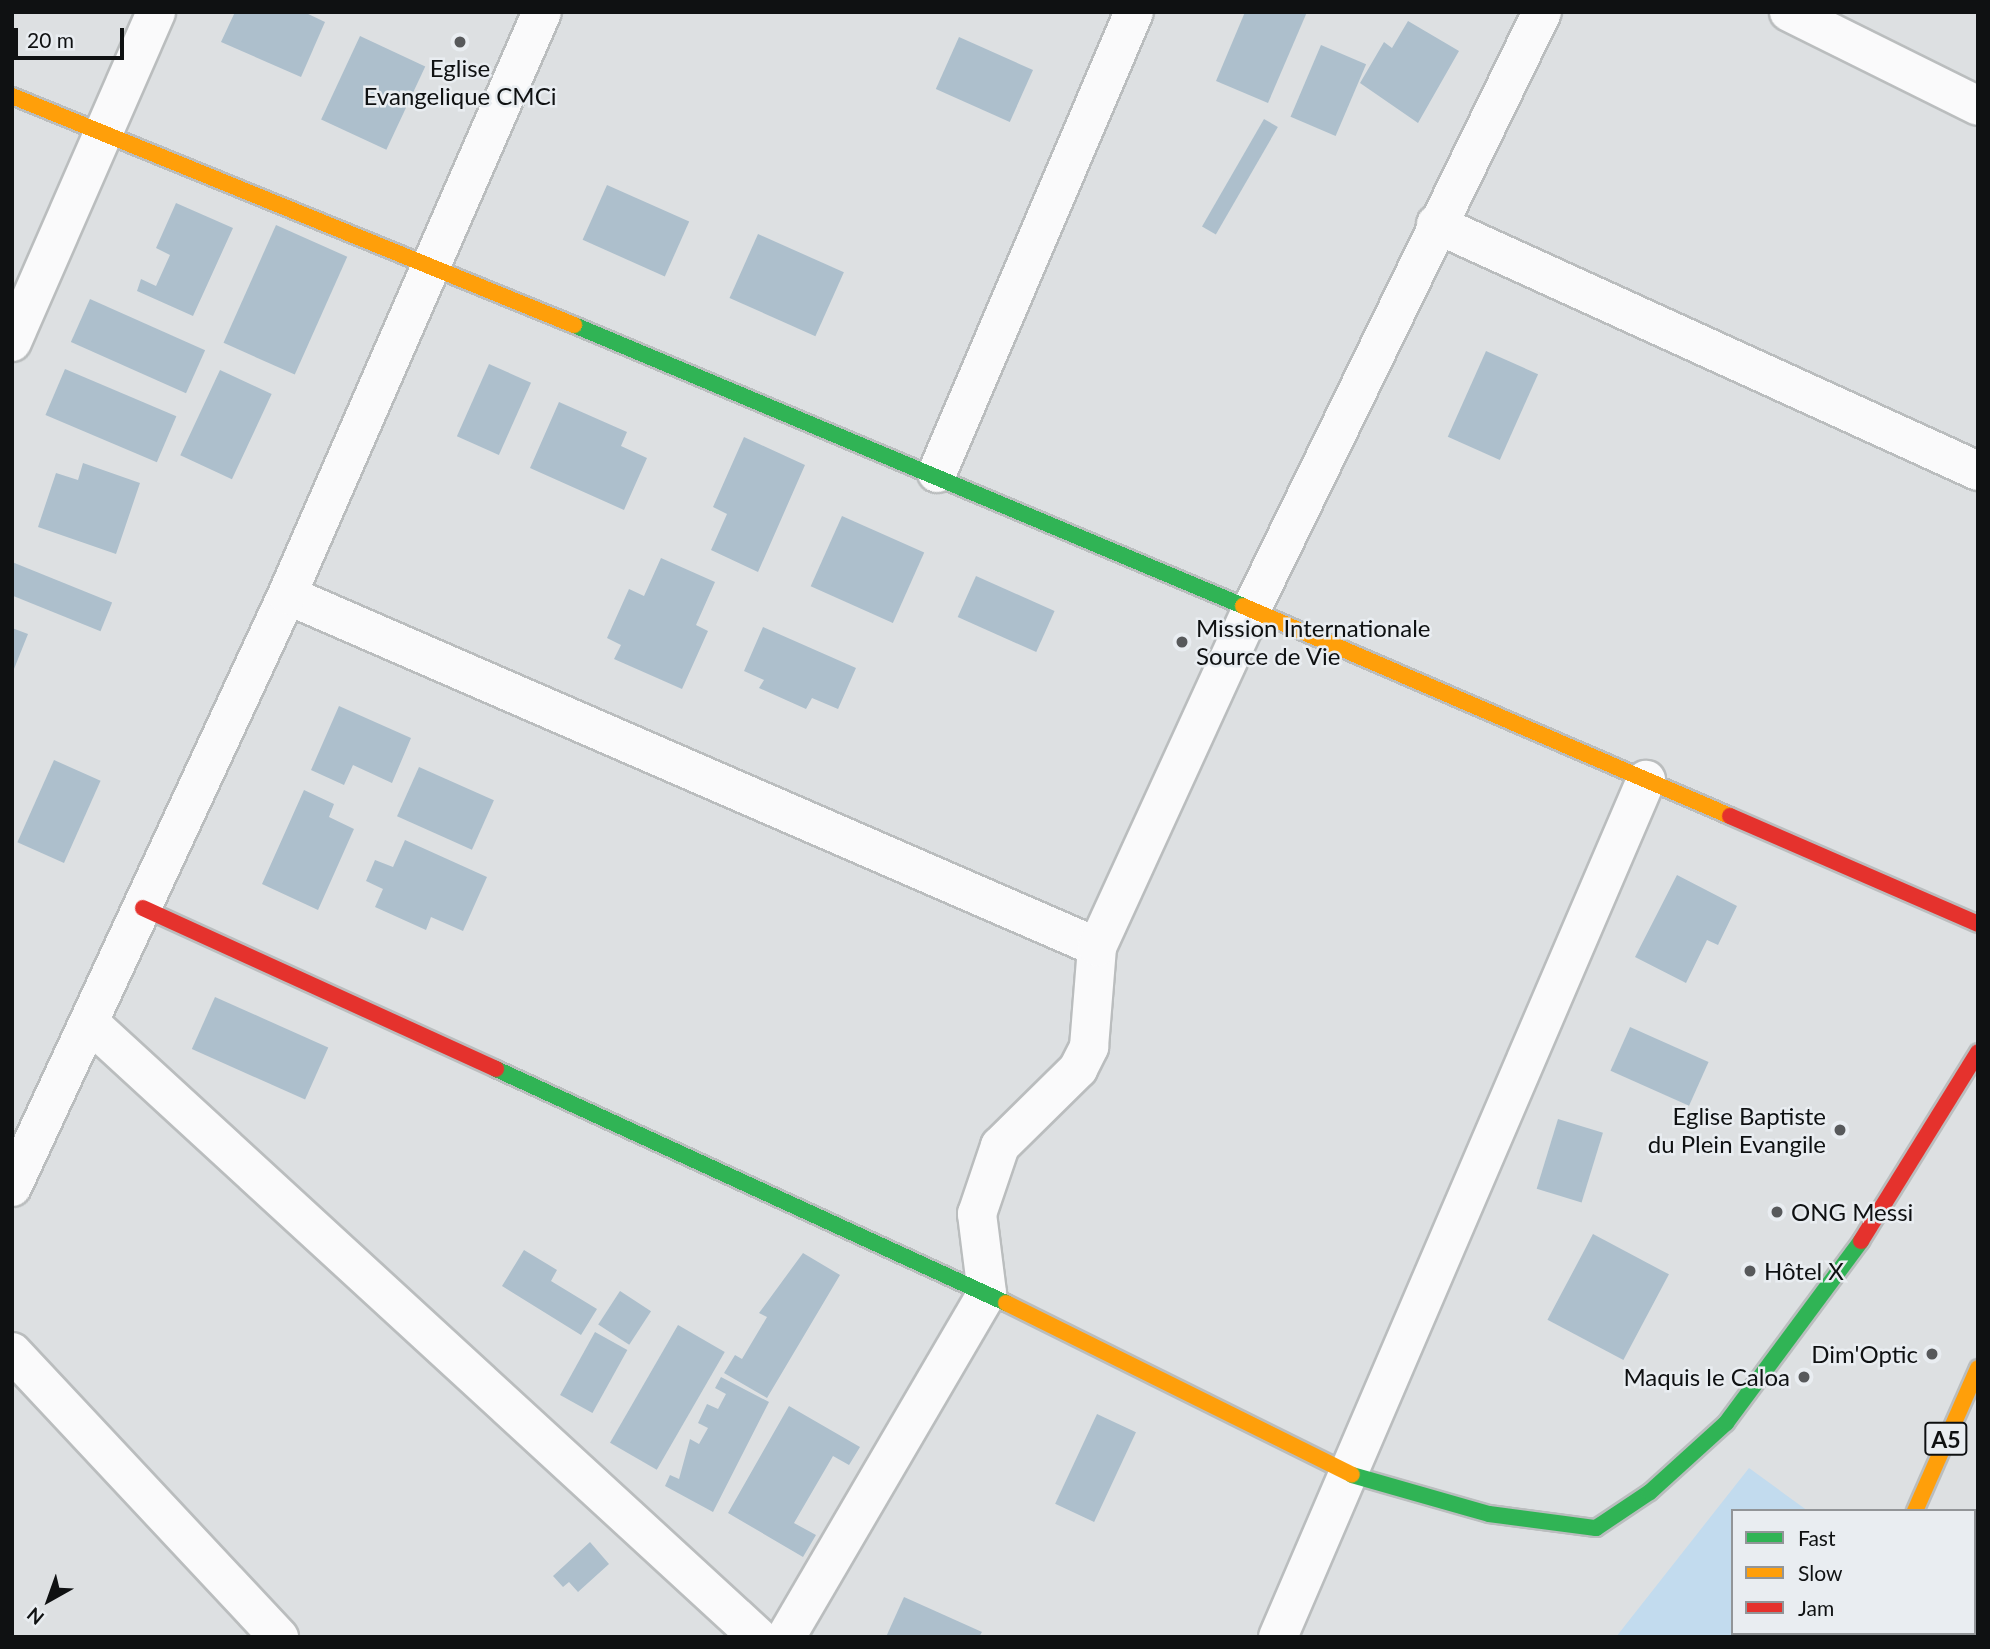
<!DOCTYPE html>
<meta charset="utf-8">
<style>
body{margin:0}
#map{position:relative;width:1990px;height:1649px;overflow:hidden;background:#dde0e2;font-family:Lato,sans-serif}
div>[style]{position:absolute}
[style*='--x']{left:calc(var(--x)*1px);top:calc(var(--y)*1px);width:calc(var(--w)*1px);rotate:calc(var(--a)*1deg)}
.green>*{inset:0;background:#c2dbee}
.building>*{inset:0;background:#adbfcc;transform-origin:0 0}
.roads{filter:drop-shadow(2px 0 #babdbe) drop-shadow(-2px 0 #babdbe) drop-shadow(0 2px #babdbe) drop-shadow(0 -2px #babdbe)}
.street>*{height:38px;margin:-19px;padding:0 19px;transform-origin:19px;border-radius:19px;background:#fafafb}
.fast>*{height:16px;margin:-8px;padding:0 8px;transform-origin:8px;border-radius:8px;background:#30b455}
.slow>*{height:16px;margin:-8px;padding:0 8px;transform-origin:8px;border-radius:8px;background:#ff9f0a}
.jam>*{height:16px;margin:-8px;padding:0 8px;transform-origin:8px;border-radius:8px;background:#e5322d}
.dots>*{width:19px;height:19px;translate:-50% -50%;box-sizing:border-box;border:4px solid #e9edf1;border-radius:50%}
span{translate:-50% -50%;white-space:nowrap;text-align:center;line-height:1.15;-webkit-text-stroke:5px #e9edf1;paint-order:stroke}
.shield-label span{padding:2px 5px;background:#e9edf1;border:2px solid;border-radius:5px;-webkit-text-stroke-width:0}
.shield-label{font-size:23px;color:#0f1112;font-weight:700}
.poi-label{font-size:24px;color:#0f1112}
.left{translate:0 -50%;text-align:left}
.right{translate:-100% -50%;text-align:right}
.frame{position:absolute;inset:0;border:14px solid #0f1112;pointer-events:none}
.legend{position:absolute;left:1731px;top:1509px;width:245px;height:126px;box-sizing:border-box;background:#e9edf1;border:2px solid #929598;margin:0;padding:9px 12px;list-style:none;font-size:21px;color:#0f1112}
.legend li{display:flex;align-items:center;gap:14px;height:35px}
.legend b{width:35px;border:2px solid #929598}
.north{position:absolute;left:14px;top:1565px;width:70px;height:70px;-webkit-text-stroke:5px #e9edf1;paint-order:stroke;rotate:220deg;font-size:19px;font-weight:700;line-height:28px;text-align:center;color:#0f1112}
.north::after{content:'';display:block;margin:auto;width:24px;height:32px;background:#0f1112;clip-path:polygon(50% 0,100% 100%,50% 72%,0 100%)}
.scale{position:absolute;left:14px;top:28px;width:110px;height:32px;box-sizing:border-box;border:4px solid #0f1112;border-top:0;padding-left:9px;font-size:21px;line-height:24px;white-space:nowrap;color:#0f1112;-webkit-text-stroke:5px #e9edf1;paint-order:stroke}
</style>
<div id="map">
<div class="green">
<i style="clip-path:polygon(1749px 1468px,1808px 1511px,1733px 1511px,1733px 1633px,1818px 1637px,1616px 1637px)"></i>
</div>
<div class="building">
<i style="clip-path:polygon(235px 12px,304px 12px,325px 22px,301px 77px,221px 42px)"></i>
<i style="clip-path:polygon(1245px 12px,1307px 12px,1268px 103px,1216px 81px)"></i>
<i style="clip-path:polygon(1408px 21px,1459px 51px,1418px 123px,1360px 83px,1384px 42px,1392px 48px)"></i>
<i style="left:360px;top:36px;width:72px;height:92px;rotate:25deg"></i>
<i style="left:959px;top:37px;width:81px;height:57px;rotate:24deg"></i>
<i style="left:1321px;top:45px;width:49px;height:78px;rotate:23deg"></i>
<i style="left:1264px;top:119px;width:16px;height:124px;rotate:30deg"></i>
<i style="left:607px;top:185px;width:90px;height:60px;rotate:24deg"></i>
<i style="clip-path:polygon(176px 203px,233px 228px,193px 316px,137px 291px,141px 279px,156px 286px,170px 255px,156px 248px)"></i>
<i style="left:276px;top:225px;width:78px;height:129px;rotate:24deg"></i>
<i style="left:758px;top:234px;width:94px;height:70px;rotate:24deg"></i>
<i style="left:90px;top:299px;width:126px;height:47px;rotate:24deg"></i>
<i style="left:1486px;top:351px;width:57px;height:94px;rotate:24deg"></i>
<i style="left:489px;top:364px;width:46px;height:79px;rotate:24deg"></i>
<i style="left:65px;top:369px;width:121px;height:50px;rotate:23deg"></i>
<i style="left:220px;top:370px;width:57px;height:94px;rotate:25deg"></i>
<i style="clip-path:polygon(559px 402px,627px 432px,621px 446px,647px 458px,624px 510px,530px 468px)"></i>
<i style="clip-path:polygon(744px 437px,805px 465px,758px 572px,711px 550px,727px 514px,713px 507px)"></i>
<i style="clip-path:polygon(83px 463px,140px 483px,116px 554px,38px 527px,56px 473px,78px 480px)"></i>
<i style="left:842px;top:516px;width:90px;height:77px;rotate:24deg"></i>
<i style="clip-path:polygon(661px 558px,715px 582px,696px 625px,708px 631px,682px 689px,614px 659px,621px 645px,607px 638px,629px 589px,644px 596px)"></i>
<i style="left:12px;top:562px;width:108px;height:31px;rotate:22deg"></i>
<i style="left:976px;top:576px;width:86px;height:45px;rotate:24deg"></i>
<i style="clip-path:polygon(763px 627px,856px 668px,838px 709px,812px 698px,806px 709px,759px 688px,764px 680px,744px 671px)"></i>
<i style="clip-path:polygon(12px 628px,28px 634px,12px 674px)"></i>
<i style="clip-path:polygon(339px 706px,411px 738px,392px 783px,353px 765px,344px 785px,311px 770px)"></i>
<i style="left:54px;top:760px;width:51px;height:90px;rotate:24deg"></i>
<i style="left:419px;top:767px;width:82px;height:54px;rotate:24deg"></i>
<i style="clip-path:polygon(304px 790px,334px 804px,329px 817px,354px 829px,318px 910px,262px 884px)"></i>
<i style="clip-path:polygon(405px 840px,487px 877px,463px 931px,431px 917px,426px 930px,375px 907px,383px 889px,366px 881px,375px 860px,393px 867px)"></i>
<i style="clip-path:polygon(1677px 875px,1737px 906px,1718px 945px,1707px 940px,1686px 983px,1635px 957px)"></i>
<i style="left:215px;top:997px;width:124px;height:57px;rotate:24deg"></i>
<i style="left:1630px;top:1027px;width:86px;height:48px;rotate:24deg"></i>
<i style="left:1558px;top:1119px;width:47px;height:73px;rotate:17deg"></i>
<i style="left:1593px;top:1234px;width:86px;height:97px;rotate:28deg"></i>
<i style="clip-path:polygon(524px 1250px,557px 1270px,551px 1281px,597px 1309px,581px 1335px,502px 1286px)"></i>
<i style="clip-path:polygon(803px 1253px,840px 1275px,767px 1398px,724px 1373px,735px 1355px,742px 1359px,767px 1317px,759px 1313px)"></i>
<i style="left:620px;top:1291px;width:37px;height:40px;rotate:33deg"></i>
<i style="left:678px;top:1325px;width:54px;height:136px;rotate:30deg"></i>
<i style="left:595px;top:1332px;width:37px;height:72px;rotate:29deg"></i>
<i style="clip-path:polygon(721px 1377px,769px 1402px,713px 1512px,665px 1486px,670px 1475px,679px 1479px,690px 1439px,699px 1444px,708px 1428px,698px 1423px,707px 1404px,718px 1409px,726px 1394px,715px 1388px)"></i>
<i style="clip-path:polygon(789px 1406px,860px 1447px,849px 1465px,833px 1456px,794px 1523px,816px 1535px,803px 1557px,728px 1513px)"></i>
<i style="left:1097px;top:1414px;width:43px;height:99px;rotate:25deg"></i>
<i style="clip-path:polygon(590px 1542px,609px 1564px,578px 1592px,569px 1582px,563px 1587px,553px 1576px)"></i>
<i style="clip-path:polygon(904px 1597px,982px 1632px,979px 1637px,886px 1637px)"></i>
</div>
<div class="roads">
<div class="street">
<i style="--x:1789;--y:12;--w:211;--a:26.4"></i>
<i style="--x:1436;--y:224;--w:596;--a:24.5"></i>
<i style="--x:12;--y:342;--w:360;--a:-66.4"></i>
<i style="--x:937;--y:473;--w:501;--a:-66.86"></i>
<i style="--x:287;--y:595;--w:883;--a:23.49"></i>
<i style="--x:92;--y:1025;--w:904;--a:42.58"></i>
<i style="--x:12;--y:1187;--w:653;--a:-65.08"></i>
<i style="--x:287;--y:595;--w:636;--a:-66.38"></i>
<i style="--x:12;--y:1352;--w:391;--a:46.9"></i>
<i style="--x:786;--y:1637;--w:398;--a:-59.7"></i>
<i style="--x:987;--y:1293;--w:80;--a:-97.2"></i>
<i style="--x:977;--y:1214;--w:72;--a:-71.3"></i>
<i style="--x:1000;--y:1146;--w:110;--a:-44.6"></i>
<i style="--x:1078;--y:1069;--w:25;--a:-63"></i>
<i style="--x:1089;--y:1047;--w:100;--a:-85.4"></i>
<i style="--x:1097;--y:947;--w:371;--a:-65.4"></i>
<i style="--x:1251;--y:610;--w:665;--a:-64.05"></i>
<i style="--x:1278;--y:1637;--w:933;--a:-66.76"></i>
</div>
<div class="fast">
<i style="--x:574;--y:325;--w:726;--a:22.78"></i>
<i style="--x:496;--y:1069;--w:561;--a:24.65"></i>
<i style="--x:1352;--y:1475;--w:142;--a:15.9"></i>
<i style="--x:1489;--y:1514;--w:108;--a:7.5"></i>
<i style="--x:1596;--y:1528;--w:65;--a:-33.7"></i>
<i style="--x:1650;--y:1492;--w:103;--a:-42.2"></i>
<i style="--x:1726;--y:1423;--w:227;--a:-53.4"></i>
</div>
<div class="slow">
<i style="--x:12;--y:96;--w:607;--a:22.17"></i>
<i style="--x:1243;--y:606;--w:530;--a:23.33"></i>
<i style="--x:1006;--y:1303;--w:386;--a:26.4"></i>
<i style="--x:1915;--y:1511;--w:156;--a:-66.2"></i>
<i style="--x:1859;--y:1637;--w:4;--a:-63"></i>
</div>
<div class="jam">
<i style="--x:1730;--y:816;--w:270;--a:23.5"></i>
<i style="--x:143;--y:908;--w:388;--a:24.5"></i>
<i style="--x:1861;--y:1241;--w:222;--a:-58.2"></i>
</div>
</div>
<div class="dots">
<i style="left:460px;top:42px;background:#57595b"></i>
<i style="left:1182px;top:642px;background:#57595b"></i>
<i style="left:1840px;top:1130px;background:#57595b"></i>
<i style="left:1777px;top:1212px;background:#57595b"></i>
<i style="left:1750px;top:1271px;background:#57595b"></i>
<i style="left:1932px;top:1354px;background:#57595b"></i>
<i style="left:1804px;top:1377px;background:#57595b"></i>
</div>
<div class="shield-label">
<span style="left:1946px;top:1439px">A5</span>
</div>
<div class="poi-label">
<span style="left:460px;top:82px">Eglise<br>Evangelique CMCi</span>
<span class="left" style="left:1196px;top:642px">Mission Internationale<br>Source de Vie</span>
<span class="right" style="left:1826px;top:1130px">Eglise Baptiste<br>du Plein Evangile</span>
<span class="left" style="left:1791px;top:1212px">ONG Messi</span>
<span class="left" style="left:1764px;top:1271px">Hôtel X</span>
<span class="right" style="left:1918px;top:1354px">Dim'Optic</span>
<span class="right" style="left:1790px;top:1377px">Maquis le Caloa</span>
</div>
<div class="frame"></div>
<ul class="legend">
<li><b style="height:9px;background:#30b455"></b>Fast</li>
<li><b style="height:9px;background:#ff9f0a"></b>Slow</li>
<li><b style="height:9px;background:#e5322d"></b>Jam</li>
</ul>
<div class="north">N</div>
<div class="scale">20 m</div>
</div>
